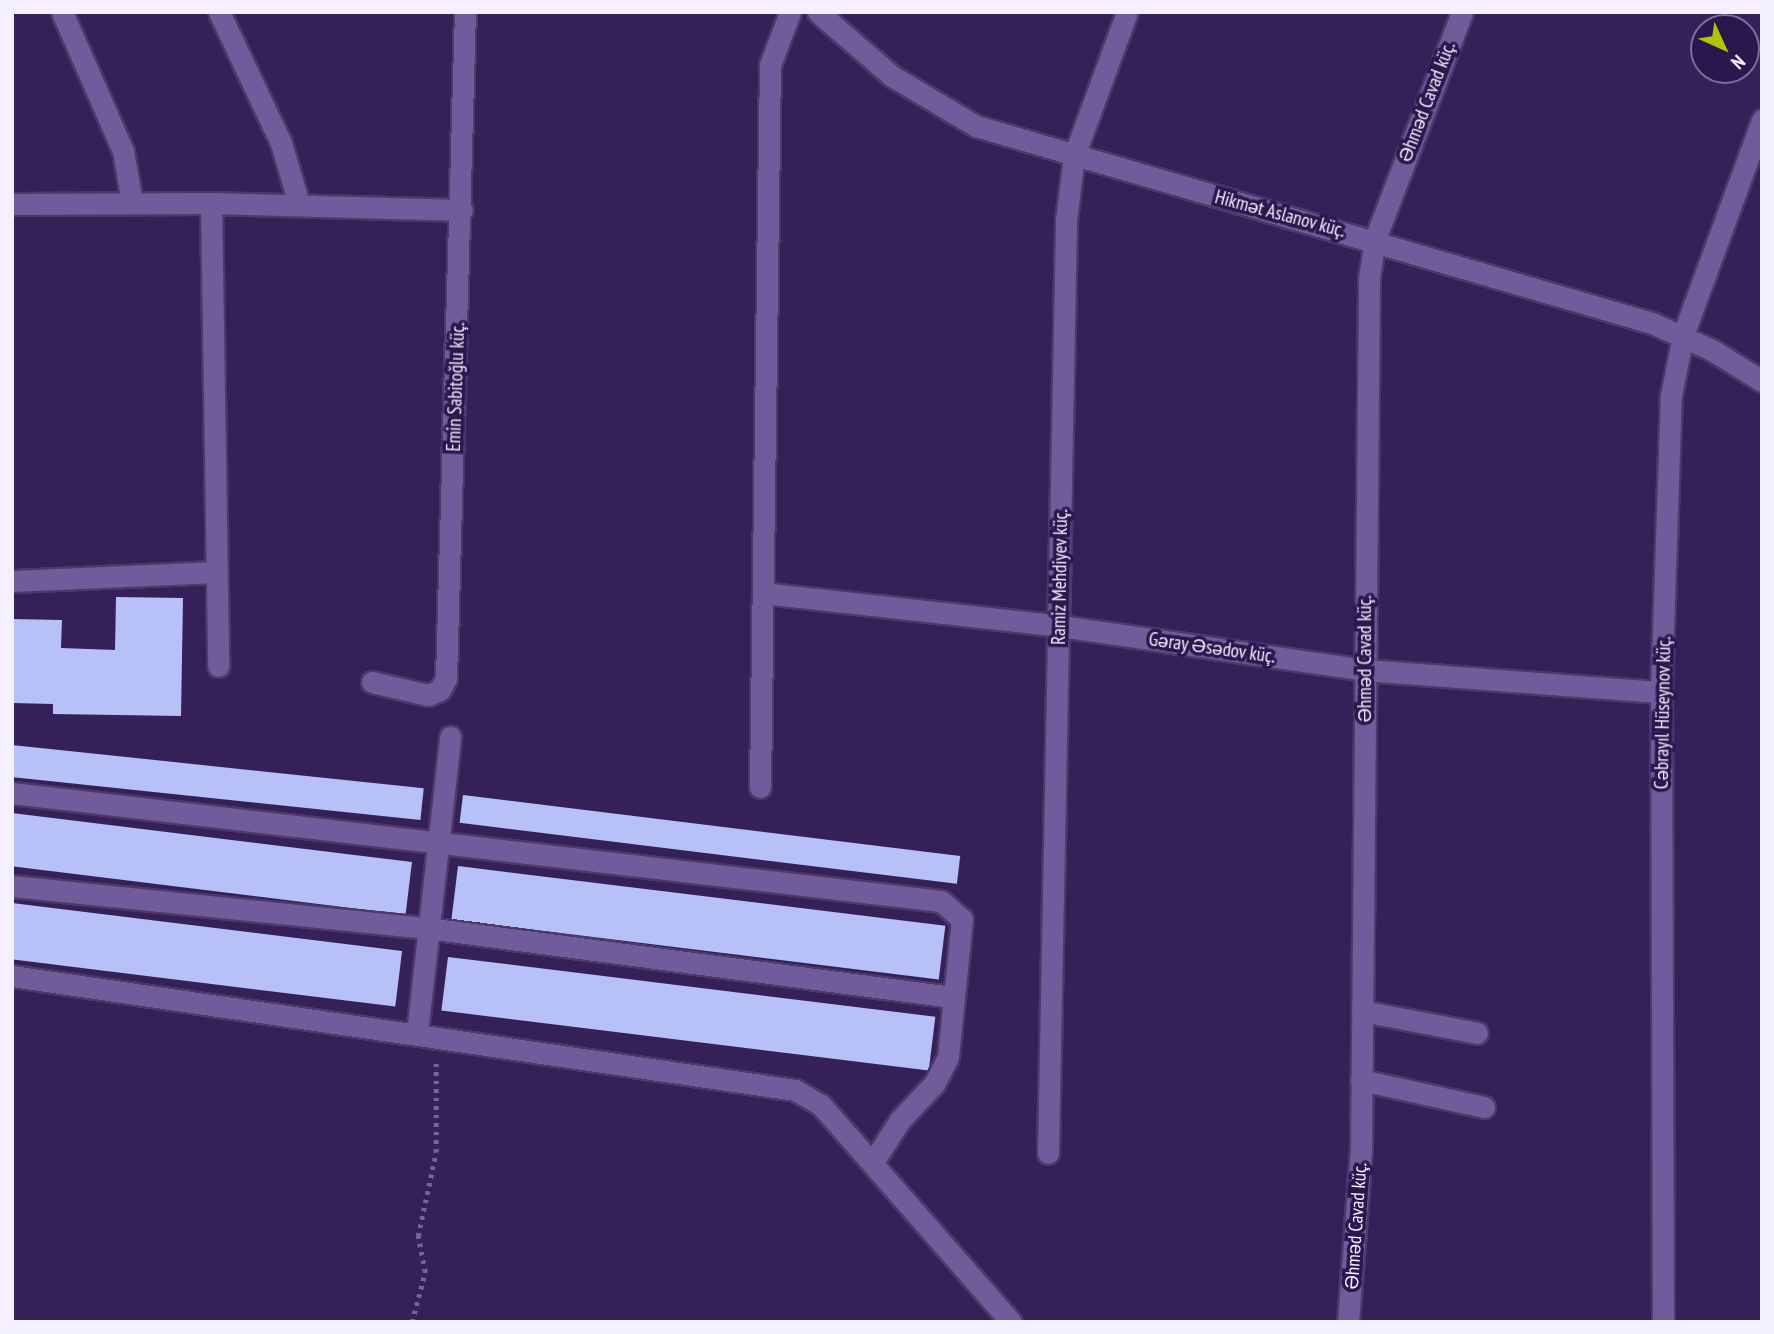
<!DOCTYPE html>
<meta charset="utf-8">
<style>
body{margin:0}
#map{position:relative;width:1774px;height:1334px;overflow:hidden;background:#352059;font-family:"PT Sans Narrow",sans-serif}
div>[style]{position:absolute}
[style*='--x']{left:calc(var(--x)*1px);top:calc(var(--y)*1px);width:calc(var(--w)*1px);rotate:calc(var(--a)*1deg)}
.building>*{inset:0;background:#b7c0f7;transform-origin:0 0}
.path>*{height:4.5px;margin-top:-2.25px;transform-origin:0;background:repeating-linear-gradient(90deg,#756691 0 3.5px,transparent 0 8.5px)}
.roads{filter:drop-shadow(2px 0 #4d3968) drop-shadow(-2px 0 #4d3968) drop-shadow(0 2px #4d3968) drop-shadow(0 -2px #4d3968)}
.minor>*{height:21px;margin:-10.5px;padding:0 10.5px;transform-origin:10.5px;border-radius:10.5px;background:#705c9b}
span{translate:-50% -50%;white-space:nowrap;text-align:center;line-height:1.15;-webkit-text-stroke:7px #2c164e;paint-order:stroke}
.street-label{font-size:19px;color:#f4f0ff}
.frame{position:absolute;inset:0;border:14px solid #f4f0ff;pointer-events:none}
.north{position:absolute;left:1690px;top:14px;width:70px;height:70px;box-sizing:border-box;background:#2c164e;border:2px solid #7c6d95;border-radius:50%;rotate:135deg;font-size:19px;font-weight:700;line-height:28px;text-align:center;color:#f4f0ff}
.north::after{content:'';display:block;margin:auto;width:24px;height:32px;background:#b0c502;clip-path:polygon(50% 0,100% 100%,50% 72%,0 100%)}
</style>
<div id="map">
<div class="building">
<i style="clip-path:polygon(116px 597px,183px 598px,181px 716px,53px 714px,53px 704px,12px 703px,12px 619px,62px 620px,61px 648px,115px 650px)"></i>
<i style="left:12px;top:745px;width:414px;height:32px;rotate:6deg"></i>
<i style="left:463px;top:795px;width:501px;height:28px;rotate:7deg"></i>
<i style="left:12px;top:813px;width:403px;height:53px;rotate:7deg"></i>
<i style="left:458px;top:866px;width:491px;height:54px;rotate:7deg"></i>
<i style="left:12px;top:903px;width:393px;height:56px;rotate:7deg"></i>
<i style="left:448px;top:957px;width:491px;height:54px;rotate:7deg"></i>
</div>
<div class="path">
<i style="--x:412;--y:1322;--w:52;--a:-75.4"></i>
<i style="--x:425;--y:1272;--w:37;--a:-101"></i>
<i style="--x:418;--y:1236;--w:86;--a:-77.9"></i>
<i style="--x:436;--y:1152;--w:90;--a:-90"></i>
</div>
<div class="roads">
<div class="minor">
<i style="--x:62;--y:12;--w:152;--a:66.3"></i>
<i style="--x:123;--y:151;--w:52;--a:80"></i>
<i style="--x:219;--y:12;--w:145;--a:64.7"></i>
<i style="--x:281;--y:143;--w:64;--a:73.6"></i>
<i style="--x:818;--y:12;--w:98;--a:40.9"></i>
<i style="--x:892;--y:76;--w:98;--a:30.8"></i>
<i style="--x:976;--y:126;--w:704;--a:16.25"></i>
<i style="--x:1652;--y:323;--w:66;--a:24.2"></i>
<i style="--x:1712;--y:350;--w:59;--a:31.8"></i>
<i style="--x:211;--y:203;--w:463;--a:89.1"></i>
<i style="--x:12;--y:204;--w:199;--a:-0.3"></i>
<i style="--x:211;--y:203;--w:251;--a:1.6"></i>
<i style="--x:12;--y:581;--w:205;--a:-2.5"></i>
<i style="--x:763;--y:593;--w:299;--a:6.3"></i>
<i style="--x:1060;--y:626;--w:308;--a:8.2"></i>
<i style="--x:1365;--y:670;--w:297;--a:4.3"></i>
<i style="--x:372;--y:682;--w:57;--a:13.1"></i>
<i style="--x:428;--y:695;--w:13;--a:-23"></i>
<i style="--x:440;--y:690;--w:13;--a:-63"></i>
<i style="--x:446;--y:678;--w:666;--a:-88.37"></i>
<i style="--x:760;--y:787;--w:722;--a:-89.21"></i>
<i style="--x:770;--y:65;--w:57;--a:-69.3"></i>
<i style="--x:12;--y:793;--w:935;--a:6.63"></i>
<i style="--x:941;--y:901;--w:28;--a:41"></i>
<i style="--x:962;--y:919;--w:139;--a:95.8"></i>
<i style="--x:948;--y:1057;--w:30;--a:117"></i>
<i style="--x:934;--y:1084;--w:50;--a:133.4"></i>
<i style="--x:900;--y:1120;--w:50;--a:122.7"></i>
<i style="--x:12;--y:886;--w:417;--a:5.8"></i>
<i style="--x:427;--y:928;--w:530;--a:7.49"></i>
<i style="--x:12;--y:976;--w:791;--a:8.28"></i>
<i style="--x:795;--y:1090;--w:30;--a:30"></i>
<i style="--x:821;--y:1105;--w:288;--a:48.8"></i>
<i style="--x:1362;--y:1011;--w:117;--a:10.8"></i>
<i style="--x:417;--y:1033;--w:298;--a:-83.6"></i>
<i style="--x:1361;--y:1080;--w:126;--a:12.4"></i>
<i style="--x:1048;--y:1153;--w:933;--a:-88.89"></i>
<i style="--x:1066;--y:220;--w:64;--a:-82.9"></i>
<i style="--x:1074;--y:156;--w:153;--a:-69.8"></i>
<i style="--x:1348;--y:1322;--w:171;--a:-85.7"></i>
<i style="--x:1361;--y:1151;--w:873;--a:-89.47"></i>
<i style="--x:1369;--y:278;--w:39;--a:-81"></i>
<i style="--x:1375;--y:239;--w:243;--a:-69"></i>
<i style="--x:1663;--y:1322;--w:630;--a:-90.18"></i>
<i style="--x:1661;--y:692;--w:297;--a:-88.1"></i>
<i style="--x:1671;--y:395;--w:61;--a:-78.7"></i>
<i style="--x:1683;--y:335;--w:229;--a:-69.8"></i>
</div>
</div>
<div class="street-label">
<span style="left:1427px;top:102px;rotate:-69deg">Əhməd Cavad küç.</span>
<span style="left:1280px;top:214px;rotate:15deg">Hikmət Aslanov küç.</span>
<span style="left:456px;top:387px;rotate:-88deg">Emin Sabitoğlu küç.</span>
<span style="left:1060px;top:577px;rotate:-89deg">Ramiz Mehdiyev küç.</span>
<span style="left:1212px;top:648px;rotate:8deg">Gəray Əsədov küç.</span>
<span style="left:1365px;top:659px;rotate:-90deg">Əhməd Cavad küç.</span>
<span style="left:1663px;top:713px;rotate:-89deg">Cəbrayıl Hüseynov küç.</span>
<span style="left:1356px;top:1226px;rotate:-86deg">Əhməd Cavad küç.</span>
</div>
<div class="frame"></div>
<div class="north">N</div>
</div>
